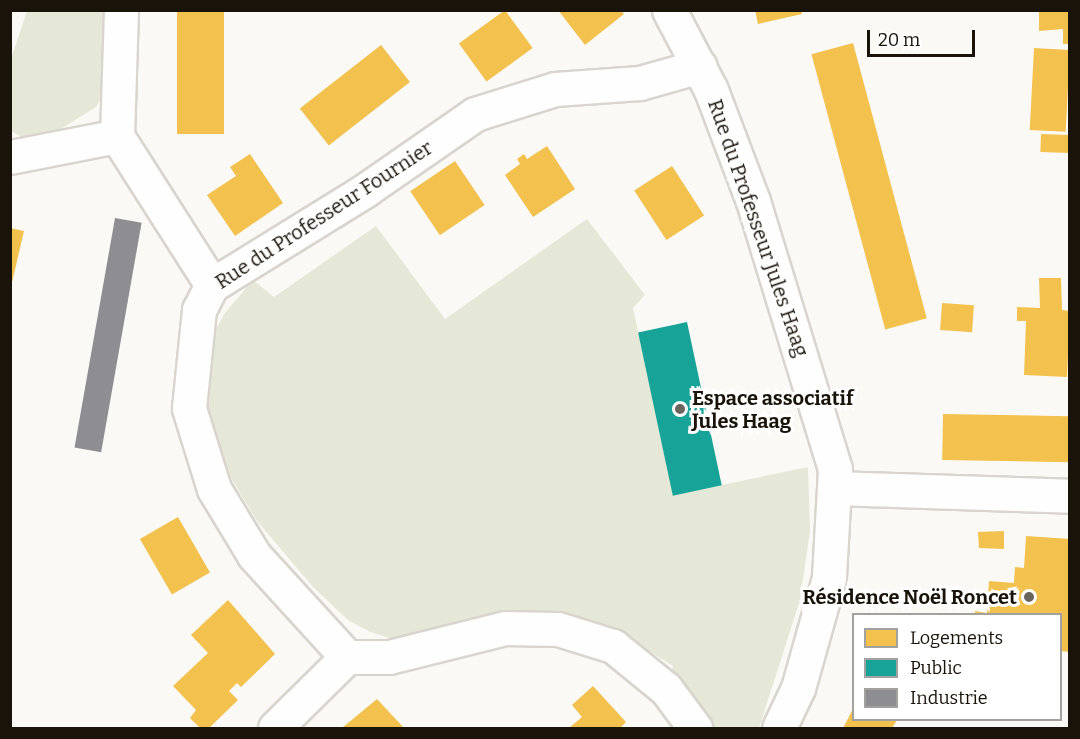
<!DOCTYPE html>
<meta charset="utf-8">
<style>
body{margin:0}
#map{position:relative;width:1080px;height:739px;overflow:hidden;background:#fbf9f6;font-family:Bitter,serif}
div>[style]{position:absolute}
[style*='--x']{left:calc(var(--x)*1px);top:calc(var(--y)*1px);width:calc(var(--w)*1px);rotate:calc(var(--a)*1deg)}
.green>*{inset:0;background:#e5e8d6}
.homes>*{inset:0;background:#f2c14e;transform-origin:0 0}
.public>*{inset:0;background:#17a398;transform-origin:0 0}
.industry>*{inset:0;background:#8d8d92;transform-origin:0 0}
.roads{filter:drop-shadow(2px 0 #d9d4cd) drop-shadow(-2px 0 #d9d4cd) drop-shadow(0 2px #d9d4cd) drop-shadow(0 -2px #d9d4cd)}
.minor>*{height:33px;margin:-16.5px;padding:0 16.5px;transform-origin:16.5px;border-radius:16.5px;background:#fefefe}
.dots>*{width:16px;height:16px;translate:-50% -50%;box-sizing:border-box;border:3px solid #fff;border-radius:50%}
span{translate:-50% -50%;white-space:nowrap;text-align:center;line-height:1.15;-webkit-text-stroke:6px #fff;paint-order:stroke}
.street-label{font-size:20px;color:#1a1309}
.poi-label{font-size:20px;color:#1a1309;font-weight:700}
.left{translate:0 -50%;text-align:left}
.right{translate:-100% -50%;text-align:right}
.frame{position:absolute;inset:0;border:12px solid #1a1309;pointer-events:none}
.legend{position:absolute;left:852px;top:613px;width:210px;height:108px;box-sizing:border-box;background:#fff;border:2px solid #a3a19d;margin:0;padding:8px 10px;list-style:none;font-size:18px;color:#1a1309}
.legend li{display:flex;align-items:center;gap:12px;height:30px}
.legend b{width:30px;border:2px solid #a3a19d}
.scale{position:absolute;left:867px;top:30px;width:108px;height:27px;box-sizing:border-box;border:3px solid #1a1309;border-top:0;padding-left:8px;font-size:18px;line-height:21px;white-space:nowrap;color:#1a1309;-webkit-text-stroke:4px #fff;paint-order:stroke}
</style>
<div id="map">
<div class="green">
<i style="clip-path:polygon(27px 11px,109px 11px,105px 92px,96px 107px,48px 137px,25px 139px,11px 131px,11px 59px)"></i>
<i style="clip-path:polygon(587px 219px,645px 295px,633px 308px,673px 495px,808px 467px,810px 531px,800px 600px,759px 728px,710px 728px,669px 680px,673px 666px,622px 634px,396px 640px,370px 632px,348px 620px,313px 587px,257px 521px,222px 463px,206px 408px,209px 341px,225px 313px,253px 280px,274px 297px,376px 226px,445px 319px)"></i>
</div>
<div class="homes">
<i style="left:177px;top:10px;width:47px;height:124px"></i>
<i style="left:505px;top:10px;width:47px;height:57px;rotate:54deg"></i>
<i style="clip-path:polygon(558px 10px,621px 10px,624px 14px,585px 45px)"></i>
<i style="clip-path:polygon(755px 10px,801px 10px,802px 14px,758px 24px)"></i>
<i style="clip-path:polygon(1039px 10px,1070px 10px,1070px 44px,1063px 44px,1063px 29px,1039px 31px)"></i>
<i style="left:853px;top:43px;width:285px;height:43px;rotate:75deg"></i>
<i style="left:381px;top:45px;width:47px;height:103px;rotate:52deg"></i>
<i style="left:1034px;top:48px;width:36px;height:82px;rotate:3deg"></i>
<i style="left:1041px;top:134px;width:29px;height:18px;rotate:2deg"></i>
<i style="clip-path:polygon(547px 146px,575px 189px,533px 217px,505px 175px,520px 164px,517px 159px,524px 154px,527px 159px)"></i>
<i style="clip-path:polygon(250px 154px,283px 203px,235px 236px,207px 195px,236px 176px,230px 167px)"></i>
<i style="left:455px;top:161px;width:53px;height:54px;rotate:56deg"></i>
<i style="left:672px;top:166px;width:59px;height:45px;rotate:57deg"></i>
<i style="clip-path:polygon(10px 228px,24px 231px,11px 287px,10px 287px)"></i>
<i style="clip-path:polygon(1039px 278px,1061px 278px,1062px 310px,1070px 311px,1067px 377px,1024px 375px,1026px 321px,1017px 321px,1017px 307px,1040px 308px)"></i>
<i style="left:942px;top:303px;width:32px;height:27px;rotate:4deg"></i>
<i style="left:943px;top:414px;width:127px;height:46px;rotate:1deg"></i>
<i style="left:178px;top:517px;width:64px;height:44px;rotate:60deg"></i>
<i style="clip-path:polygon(1004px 531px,1004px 549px,979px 548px,978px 532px)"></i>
<i style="clip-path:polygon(1026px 536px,1070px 539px,1070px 652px,1060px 651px,1060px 614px,975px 614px,975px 611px,987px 613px,989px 581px,1014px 583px,1015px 567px,1024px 568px)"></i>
<i style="clip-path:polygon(228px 600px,275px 654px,241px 687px,237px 683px,229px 691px,238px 700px,209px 728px,200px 728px,190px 718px,196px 710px,173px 686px,208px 653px,191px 635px)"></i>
<i style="clip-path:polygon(593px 686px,626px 722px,620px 728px,569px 728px,582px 717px,572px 705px)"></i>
<i style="clip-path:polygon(377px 699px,404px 728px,342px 728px)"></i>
<i style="clip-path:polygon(854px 707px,854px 720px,897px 720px,892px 728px,843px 728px)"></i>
</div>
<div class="public">
<i style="left:687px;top:322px;width:167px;height:50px;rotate:78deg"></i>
</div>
<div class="industry">
<i style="left:115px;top:218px;width:27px;height:233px;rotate:10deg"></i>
</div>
<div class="roads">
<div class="minor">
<i style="--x:121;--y:10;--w:126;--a:91.8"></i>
<i style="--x:117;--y:136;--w:177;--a:57.5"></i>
<i style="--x:669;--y:10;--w:90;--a:62.3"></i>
<i style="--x:711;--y:90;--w:119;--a:69.3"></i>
<i style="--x:753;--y:201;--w:280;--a:73"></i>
<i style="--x:835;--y:469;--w:109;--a:93.2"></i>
<i style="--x:829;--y:578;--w:114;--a:105.7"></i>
<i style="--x:798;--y:688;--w:44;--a:115.4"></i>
<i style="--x:10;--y:157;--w:109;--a:-11.1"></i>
<i style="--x:835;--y:488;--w:235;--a:1.9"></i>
<i style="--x:347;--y:657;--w:138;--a:-132.4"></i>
<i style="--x:254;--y:555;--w:77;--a:-121.2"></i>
<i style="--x:214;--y:489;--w:85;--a:-107.2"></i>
<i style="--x:189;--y:408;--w:99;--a:-84.2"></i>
<i style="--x:199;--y:310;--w:28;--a:-63"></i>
<i style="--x:212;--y:285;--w:179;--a:-31.7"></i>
<i style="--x:364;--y:191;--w:135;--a:-34.7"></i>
<i style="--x:475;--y:114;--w:84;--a:-17.4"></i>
<i style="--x:555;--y:89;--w:85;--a:-4"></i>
<i style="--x:640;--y:83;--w:62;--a:-15.8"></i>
<i style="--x:275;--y:728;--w:101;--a:-44.6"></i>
<i style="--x:347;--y:657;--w:42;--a:0"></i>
<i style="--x:389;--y:657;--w:120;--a:-14"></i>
<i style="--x:505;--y:628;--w:53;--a:1.1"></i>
<i style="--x:558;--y:629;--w:58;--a:17.2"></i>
<i style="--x:613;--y:646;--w:68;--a:39.1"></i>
<i style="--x:666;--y:689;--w:49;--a:53.4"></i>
</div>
</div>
<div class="dots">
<i style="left:680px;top:409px;background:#69645c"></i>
<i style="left:1029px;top:597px;background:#69645c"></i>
</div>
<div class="street-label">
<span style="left:324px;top:215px;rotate:-33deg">Rue du Professeur Fournier</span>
<span style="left:758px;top:228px;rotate:71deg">Rue du Professeur Jules Haag</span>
</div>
<div class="poi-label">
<span class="left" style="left:692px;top:410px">Espace associatif<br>Jules Haag</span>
<span class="right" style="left:1017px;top:597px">Résidence Noël Roncet</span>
</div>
<div class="frame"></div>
<ul class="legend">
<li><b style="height:16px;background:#f2c14e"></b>Logements</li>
<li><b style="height:16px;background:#17a398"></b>Public</li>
<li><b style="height:16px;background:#8d8d92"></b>Industrie</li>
</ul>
<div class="scale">20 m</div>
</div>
